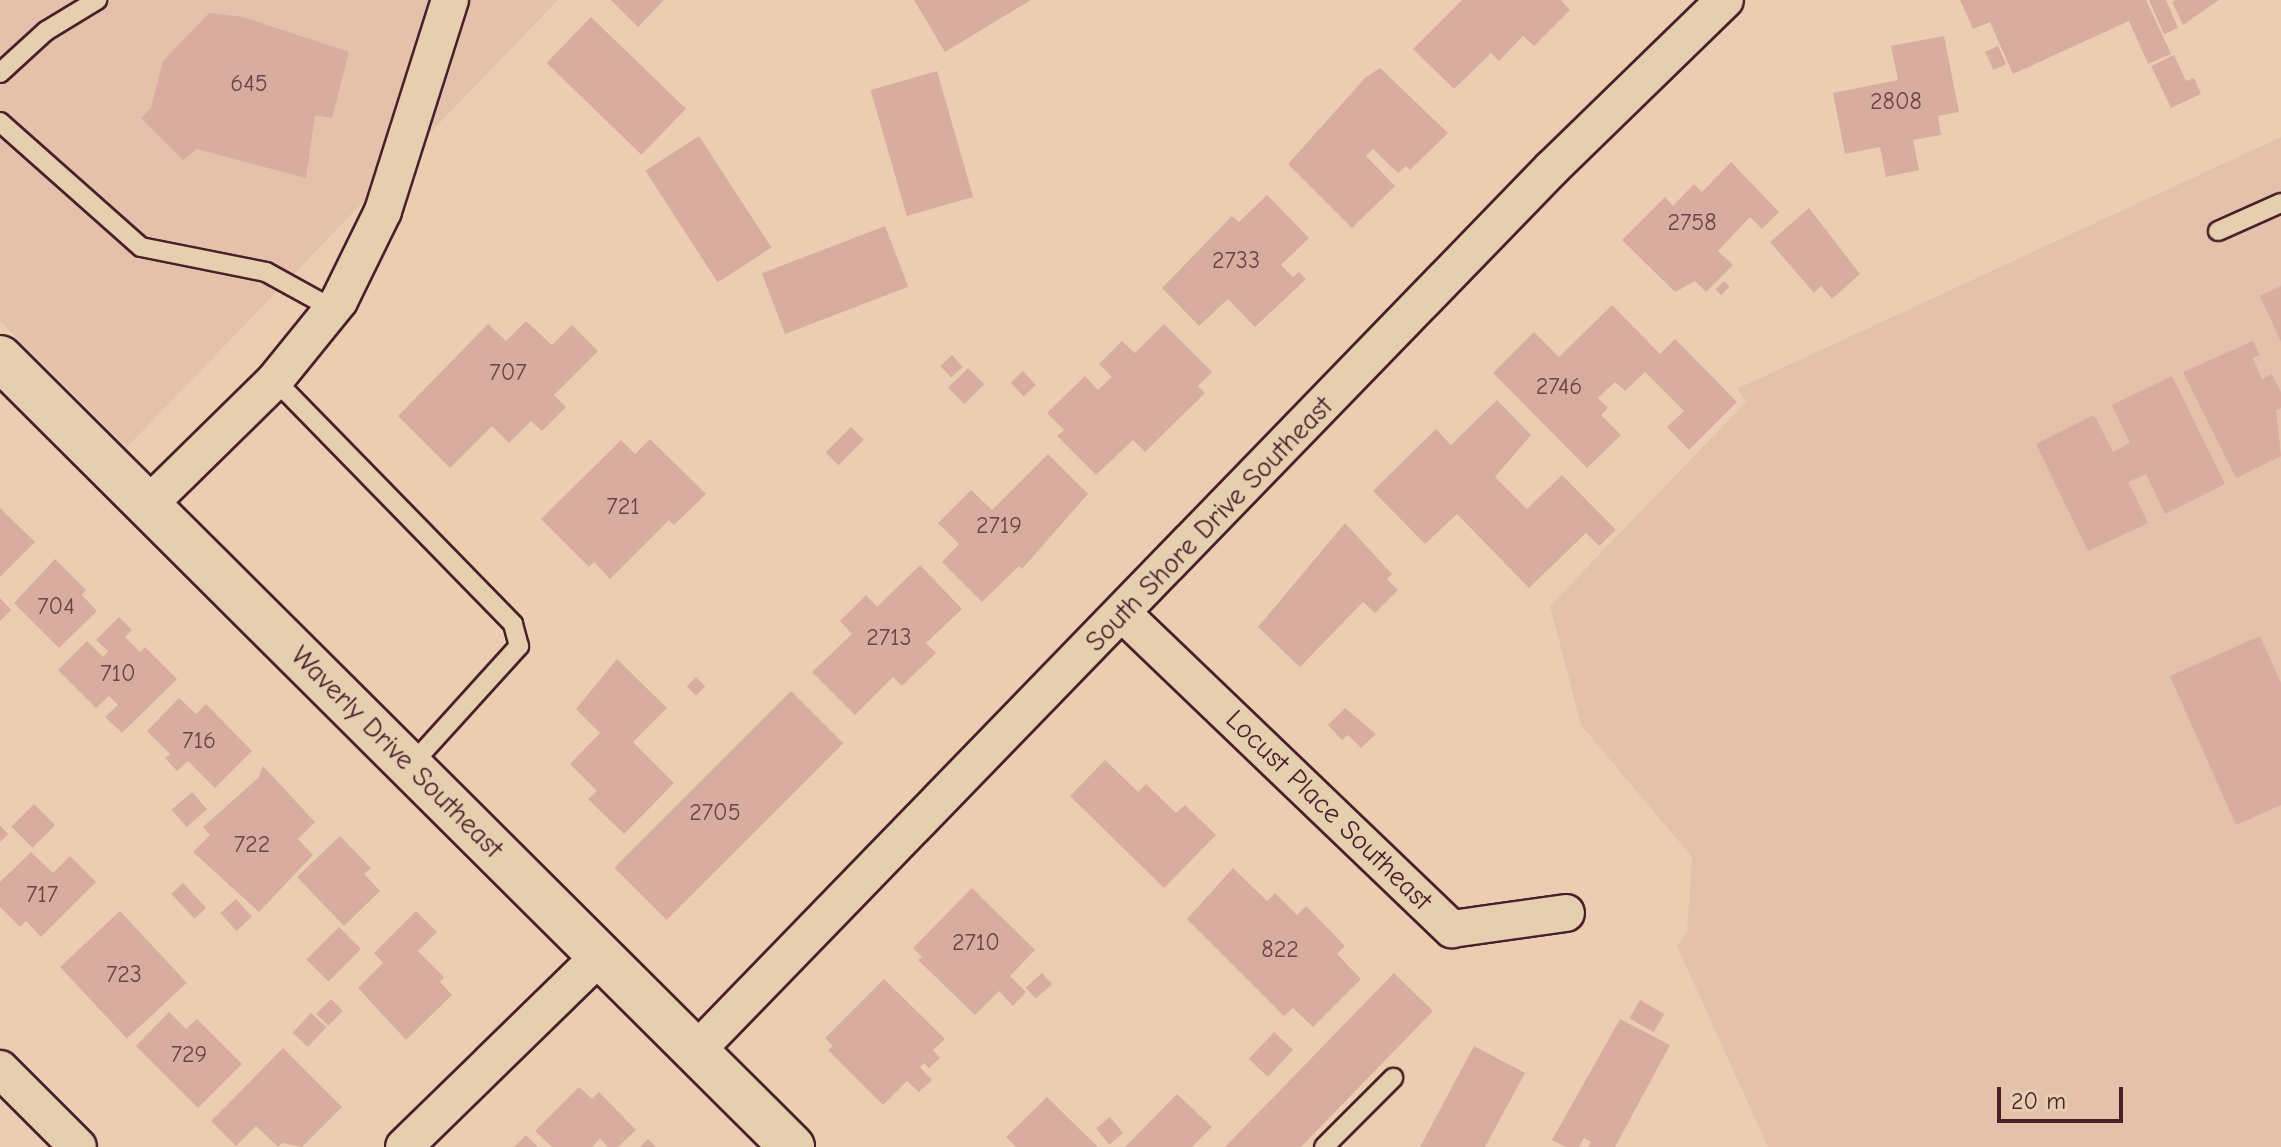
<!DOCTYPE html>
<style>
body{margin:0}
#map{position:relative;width:2281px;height:1147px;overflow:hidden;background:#ebceb2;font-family:"Comic Neue",sans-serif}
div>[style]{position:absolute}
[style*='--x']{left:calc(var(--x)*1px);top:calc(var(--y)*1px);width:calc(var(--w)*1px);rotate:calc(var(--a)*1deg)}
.built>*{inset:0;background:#e3c1aa}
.building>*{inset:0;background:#d9aca0;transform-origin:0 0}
.roads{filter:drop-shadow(2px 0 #4a1f2b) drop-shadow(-2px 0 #4a1f2b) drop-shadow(0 2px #4a1f2b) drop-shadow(0 -2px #4a1f2b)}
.lane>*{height:18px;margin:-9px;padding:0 9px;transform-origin:9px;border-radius:9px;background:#e6cfaf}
.street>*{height:36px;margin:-18px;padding:0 18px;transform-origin:18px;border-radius:18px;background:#e6cfaf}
.secondary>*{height:44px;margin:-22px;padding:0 22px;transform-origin:22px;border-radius:22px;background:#e6cfaf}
span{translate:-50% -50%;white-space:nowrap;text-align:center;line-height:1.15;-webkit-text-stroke:6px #e6cfaf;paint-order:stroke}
.number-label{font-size:24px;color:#6e4248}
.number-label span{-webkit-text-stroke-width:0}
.street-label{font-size:28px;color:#4a1f2b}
.scale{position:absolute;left:1997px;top:1087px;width:126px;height:36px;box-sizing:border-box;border:4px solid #4a1f2b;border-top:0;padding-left:10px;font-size:24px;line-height:28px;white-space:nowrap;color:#4a1f2b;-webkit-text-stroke:6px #e6cfaf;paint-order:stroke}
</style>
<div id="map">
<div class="built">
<i style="clip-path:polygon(0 0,558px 0,127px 447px,0 321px)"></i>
<i style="clip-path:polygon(2281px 137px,2281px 1147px,1768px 1147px,1677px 946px,1687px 932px,1692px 857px,1581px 725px,1550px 606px,1746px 402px,1737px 389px)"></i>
</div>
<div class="building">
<i style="clip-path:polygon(611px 0,664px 0,638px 27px)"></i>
<i style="clip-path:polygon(914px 0,1031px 0,945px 52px)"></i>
<i style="clip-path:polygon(1462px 0,1561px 0,1570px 10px,1534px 46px,1523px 36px,1499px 61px,1491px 53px,1454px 89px,1413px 49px)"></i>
<i style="clip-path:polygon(1960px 0,2146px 0,2171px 54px,2148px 64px,2129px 21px,2013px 74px,1990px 22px,1973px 29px)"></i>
<i style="clip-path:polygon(2149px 0,2166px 0,2178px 28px,2164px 34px)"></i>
<i style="clip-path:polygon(2219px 0,2183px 25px,2172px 2px,2176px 0)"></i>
<i style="clip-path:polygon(209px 13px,243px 17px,349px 52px,332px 118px,315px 115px,306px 178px,197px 149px,183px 160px,141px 118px,151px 108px,163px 61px)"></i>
<i style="left:591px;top:17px;width:132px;height:64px;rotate:44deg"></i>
<i style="clip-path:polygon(1944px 36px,1959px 112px,1938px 116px,1941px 135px,1913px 140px,1919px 170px,1886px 177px,1880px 147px,1845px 154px,1833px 93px,1898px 80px,1891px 46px)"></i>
<i style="left:1998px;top:46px;width:20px;height:14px;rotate:66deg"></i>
<i style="clip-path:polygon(2174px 55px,2186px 81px,2194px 78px,2201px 94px,2171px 108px,2151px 66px)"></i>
<i style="clip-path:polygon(1380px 68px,1448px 133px,1410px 170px,1406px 166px,1398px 173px,1373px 149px,1366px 156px,1395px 186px,1352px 228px,1288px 164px,1365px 78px)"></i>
<i style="left:937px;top:71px;width:131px;height:69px;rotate:74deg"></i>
<i style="left:699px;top:136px;width:133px;height:64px;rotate:57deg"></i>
<i style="clip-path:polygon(1731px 162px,1779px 212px,1762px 229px,1750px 217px,1718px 251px,1733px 265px,1706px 292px,1695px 281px,1675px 292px,1622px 240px,1665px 197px,1673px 206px,1694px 184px,1702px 192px)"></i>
<i style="clip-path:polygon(1267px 195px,1309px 238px,1281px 265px,1293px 277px,1299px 272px,1306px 279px,1255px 327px,1228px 299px,1199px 326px,1162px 288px,1232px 216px,1239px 222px)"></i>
<i style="clip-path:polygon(1809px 208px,1860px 274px,1832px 299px,1821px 286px,1814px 293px,1770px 242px)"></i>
<i style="left:885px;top:226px;width:65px;height:132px;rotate:69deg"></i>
<i style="left:1724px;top:281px;width:8px;height:12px;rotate:45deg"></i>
<i style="clip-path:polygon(2281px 286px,2281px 342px,2260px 296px)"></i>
<i style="clip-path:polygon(1612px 305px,1660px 354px,1675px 339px,1737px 402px,1689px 450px,1667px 427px,1684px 411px,1645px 372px,1625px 391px,1615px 382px,1598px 398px,1608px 408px,1601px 415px,1621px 435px,1587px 468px,1493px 373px,1534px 332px,1559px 357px)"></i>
<i style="clip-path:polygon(526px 321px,552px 345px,572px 325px,598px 351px,554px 395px,566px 407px,542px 431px,531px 421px,509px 443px,492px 426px,450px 468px,398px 416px,488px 324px,506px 341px)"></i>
<i style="clip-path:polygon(1164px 324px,1212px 372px,1198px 386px,1205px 393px,1145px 452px,1133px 440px,1096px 475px,1057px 436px,1064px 430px,1047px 413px,1085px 376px,1098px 390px,1112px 377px,1099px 364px,1122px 341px,1135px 353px)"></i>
<i style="clip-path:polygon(2253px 341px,2260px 355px,2253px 358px,2262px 379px,2272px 374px,2281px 392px,2281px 408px,2276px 410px,2281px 456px,2236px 478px,2183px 372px)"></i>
<i style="left:952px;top:355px;width:16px;height:16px;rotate:47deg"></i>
<i style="left:968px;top:368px;width:23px;height:28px;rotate:45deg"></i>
<i style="left:1023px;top:371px;width:19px;height:17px;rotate:47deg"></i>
<i style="clip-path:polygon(2172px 376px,2225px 484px,2165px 514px,2146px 474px,2128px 482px,2148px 523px,2088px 551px,2036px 444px,2094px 415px,2113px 452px,2130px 443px,2112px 405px)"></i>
<i style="clip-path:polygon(1497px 400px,1531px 435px,1495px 477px,1527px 509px,1562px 475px,1616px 530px,1599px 546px,1586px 533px,1529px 588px,1457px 514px,1425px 544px,1373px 491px,1436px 429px,1451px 445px)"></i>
<i style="left:851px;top:427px;width:18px;height:36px;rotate:45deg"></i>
<i style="clip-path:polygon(650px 439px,706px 494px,674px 525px,669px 520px,610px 579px,594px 562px,589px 567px,541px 519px,621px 440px,635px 454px)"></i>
<i style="clip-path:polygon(1048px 454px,1088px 494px,1022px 569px,1019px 566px,982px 602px,942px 562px,959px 544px,938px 523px,971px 490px,992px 510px)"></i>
<i style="clip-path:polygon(0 508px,35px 542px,0 577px)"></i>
<i style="clip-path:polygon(1345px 523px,1392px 574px,1387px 579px,1398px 590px,1375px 613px,1363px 602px,1300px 667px,1258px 627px)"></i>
<i style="clip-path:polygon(55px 559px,86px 590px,82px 595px,97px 611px,59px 648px,14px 603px)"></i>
<i style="clip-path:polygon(920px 565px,962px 609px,926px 643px,936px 653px,902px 686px,893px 677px,855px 715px,812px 672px,852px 634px,840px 621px,866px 595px,877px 607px)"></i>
<i style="clip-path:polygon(0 598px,11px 610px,0 621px)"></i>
<i style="clip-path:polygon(119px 617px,132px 630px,125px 637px,140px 652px,145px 647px,177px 679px,122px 733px,105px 717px,118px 705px,109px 696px,96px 708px,58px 670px,87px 641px,103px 657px,108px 651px,96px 640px)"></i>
<i style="clip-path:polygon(2260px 636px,2281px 683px,2281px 805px,2236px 825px,2170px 676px)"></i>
<i style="clip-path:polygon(617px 659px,667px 708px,633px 742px,674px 783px,624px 834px,588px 799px,597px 791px,570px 764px,600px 733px,576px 709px)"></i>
<i style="left:696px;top:677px;width:13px;height:13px;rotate:45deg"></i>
<i style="left:791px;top:691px;width:74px;height:250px;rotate:45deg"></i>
<i style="clip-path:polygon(179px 698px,196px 714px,206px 704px,252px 751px,215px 788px,188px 761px,177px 771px,165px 758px,170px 754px,147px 731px)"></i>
<i style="clip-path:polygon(1345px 708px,1376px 734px,1361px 748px,1348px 735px,1342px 740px,1328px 725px)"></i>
<i style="clip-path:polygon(1105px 760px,1138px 792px,1146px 784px,1176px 813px,1185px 805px,1216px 835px,1164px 888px,1070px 796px)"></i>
<i style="clip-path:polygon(263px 766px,315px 822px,298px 839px,313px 855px,259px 912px,193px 852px,210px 835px,203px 827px,258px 778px)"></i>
<i style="left:192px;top:792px;width:23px;height:27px;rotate:49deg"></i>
<i style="left:34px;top:804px;width:30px;height:32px;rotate:45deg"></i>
<i style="clip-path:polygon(0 825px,8px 834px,0 842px)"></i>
<i style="clip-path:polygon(340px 836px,371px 868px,364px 874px,380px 891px,344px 926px,297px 877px)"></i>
<i style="clip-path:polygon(31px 852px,53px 873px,70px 856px,96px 882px,41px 937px,26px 921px,20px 927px,0 907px,0 882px)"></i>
<i style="clip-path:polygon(1233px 868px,1267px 901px,1275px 893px,1297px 915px,1306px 906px,1345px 946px,1337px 954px,1361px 979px,1313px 1027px,1293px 1008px,1284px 1016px,1187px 919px)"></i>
<i style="left:183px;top:883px;width:34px;height:16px;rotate:47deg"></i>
<i style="clip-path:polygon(972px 888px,1035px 950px,1010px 976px,1026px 992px,1013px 1006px,999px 991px,975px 1015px,918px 960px,922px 957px,913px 948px)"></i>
<i style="left:236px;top:899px;width:24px;height:21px;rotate:48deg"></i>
<i style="left:120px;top:911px;width:98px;height:82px;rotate:47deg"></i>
<i style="clip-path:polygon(416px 911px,437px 932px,418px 951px,444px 977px,440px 982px,452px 995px,406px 1040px,358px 988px,383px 963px,374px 953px)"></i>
<i style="left:339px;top:927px;width:31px;height:46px;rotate:45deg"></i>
<i style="left:1042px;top:973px;width:15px;height:22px;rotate:48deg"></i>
<i style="clip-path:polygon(1394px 973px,1433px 1011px,1301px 1147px,1225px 1147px)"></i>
<i style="clip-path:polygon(884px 979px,945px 1039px,933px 1050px,940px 1058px,929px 1068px,924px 1063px,920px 1067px,932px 1080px,919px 1092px,907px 1081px,883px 1105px,828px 1050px,833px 1046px,825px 1038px)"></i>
<i style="left:331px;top:999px;width:17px;height:21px;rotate:45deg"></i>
<i style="left:1640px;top:1000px;width:28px;height:21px;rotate:30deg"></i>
<i style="clip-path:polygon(169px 1012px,186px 1029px,197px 1019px,242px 1064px,198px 1108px,136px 1046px)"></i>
<i style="left:311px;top:1013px;width:21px;height:27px;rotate:43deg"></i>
<i style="clip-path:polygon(1620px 1019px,1670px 1045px,1615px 1147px,1588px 1147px,1591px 1142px,1584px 1138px,1579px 1147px,1566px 1147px,1552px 1140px)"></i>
<i style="left:1274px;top:1032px;width:26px;height:37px;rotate:43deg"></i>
<i style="clip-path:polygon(1474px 1046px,1525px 1073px,1485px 1147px,1420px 1147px)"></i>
<i style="clip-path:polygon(283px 1048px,342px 1107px,302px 1147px,282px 1143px,278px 1147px,256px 1126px,236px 1146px,211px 1121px)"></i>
<i style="clip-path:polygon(579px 1087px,592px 1099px,599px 1092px,636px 1130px,618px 1147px,608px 1147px,600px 1138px,592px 1147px,552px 1147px,535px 1131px)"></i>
<i style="clip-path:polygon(1177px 1094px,1212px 1127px,1192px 1147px,1125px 1147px)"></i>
<i style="clip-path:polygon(1047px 1097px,1098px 1147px,1016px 1147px,1006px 1137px)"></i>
<i style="left:1110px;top:1117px;width:21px;height:18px;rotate:51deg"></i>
<i style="clip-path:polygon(526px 1135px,538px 1147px,514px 1147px)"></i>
<i style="clip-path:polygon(648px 1139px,656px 1147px,640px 1147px)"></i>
</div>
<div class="roads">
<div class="lane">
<i style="--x:0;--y:73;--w:62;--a:-42.4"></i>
<i style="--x:46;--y:31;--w:60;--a:-31.3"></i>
<i style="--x:0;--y:122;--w:188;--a:41.6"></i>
<i style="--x:141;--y:247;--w:127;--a:11.3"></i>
<i style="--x:266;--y:272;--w:77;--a:28.9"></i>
<i style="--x:2218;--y:231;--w:69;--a:-24"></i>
<i style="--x:275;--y:380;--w:341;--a:45.7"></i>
<i style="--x:513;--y:624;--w:23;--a:75"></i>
<i style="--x:519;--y:646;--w:162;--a:132.2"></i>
<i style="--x:1324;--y:1147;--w:98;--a:-45"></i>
</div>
<div class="street">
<i style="--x:149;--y:504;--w:177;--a:-44.5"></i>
<i style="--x:275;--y:380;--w:102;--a:-51"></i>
<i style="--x:339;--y:301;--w:100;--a:-63.9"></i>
<i style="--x:383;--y:211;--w:221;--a:-72.4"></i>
<i style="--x:1122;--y:613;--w:457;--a:43.8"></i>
<i style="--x:1452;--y:929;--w:115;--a:-8"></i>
<i style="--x:696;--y:1051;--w:1230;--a:-45.89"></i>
<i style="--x:1552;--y:168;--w:241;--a:-44.2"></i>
<i style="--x:0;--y:1069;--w:110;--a:45"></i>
<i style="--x:404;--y:1147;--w:274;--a:-44.3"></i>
</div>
<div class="secondary">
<i style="--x:0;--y:358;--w:1118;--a:44.89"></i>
</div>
</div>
<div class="number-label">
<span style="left:249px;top:84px">645</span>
<span style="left:1896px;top:102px">2808</span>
<span style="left:1692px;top:223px">2758</span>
<span style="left:1236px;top:261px">2733</span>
<span style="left:508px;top:373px">707</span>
<span style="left:1559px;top:387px">2746</span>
<span style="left:623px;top:507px">721</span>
<span style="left:999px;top:526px">2719</span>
<span style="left:56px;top:607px">704</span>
<span style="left:889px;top:638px">2713</span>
<span style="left:118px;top:674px">710</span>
<span style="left:199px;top:741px">716</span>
<span style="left:715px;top:813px">2705</span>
<span style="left:252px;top:845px">722</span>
<span style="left:42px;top:895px">717</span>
<span style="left:976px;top:943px">2710</span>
<span style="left:1280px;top:950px">822</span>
<span style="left:124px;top:975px">723</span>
<span style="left:189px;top:1055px">729</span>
</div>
<div class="street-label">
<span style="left:1209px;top:524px;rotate:-46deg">South Shore Drive Southeast</span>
<span style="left:397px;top:752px;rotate:45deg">Waverly Drive Southeast</span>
<span style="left:1329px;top:810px;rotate:44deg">Locust Place Southeast</span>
</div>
<div class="scale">20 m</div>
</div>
